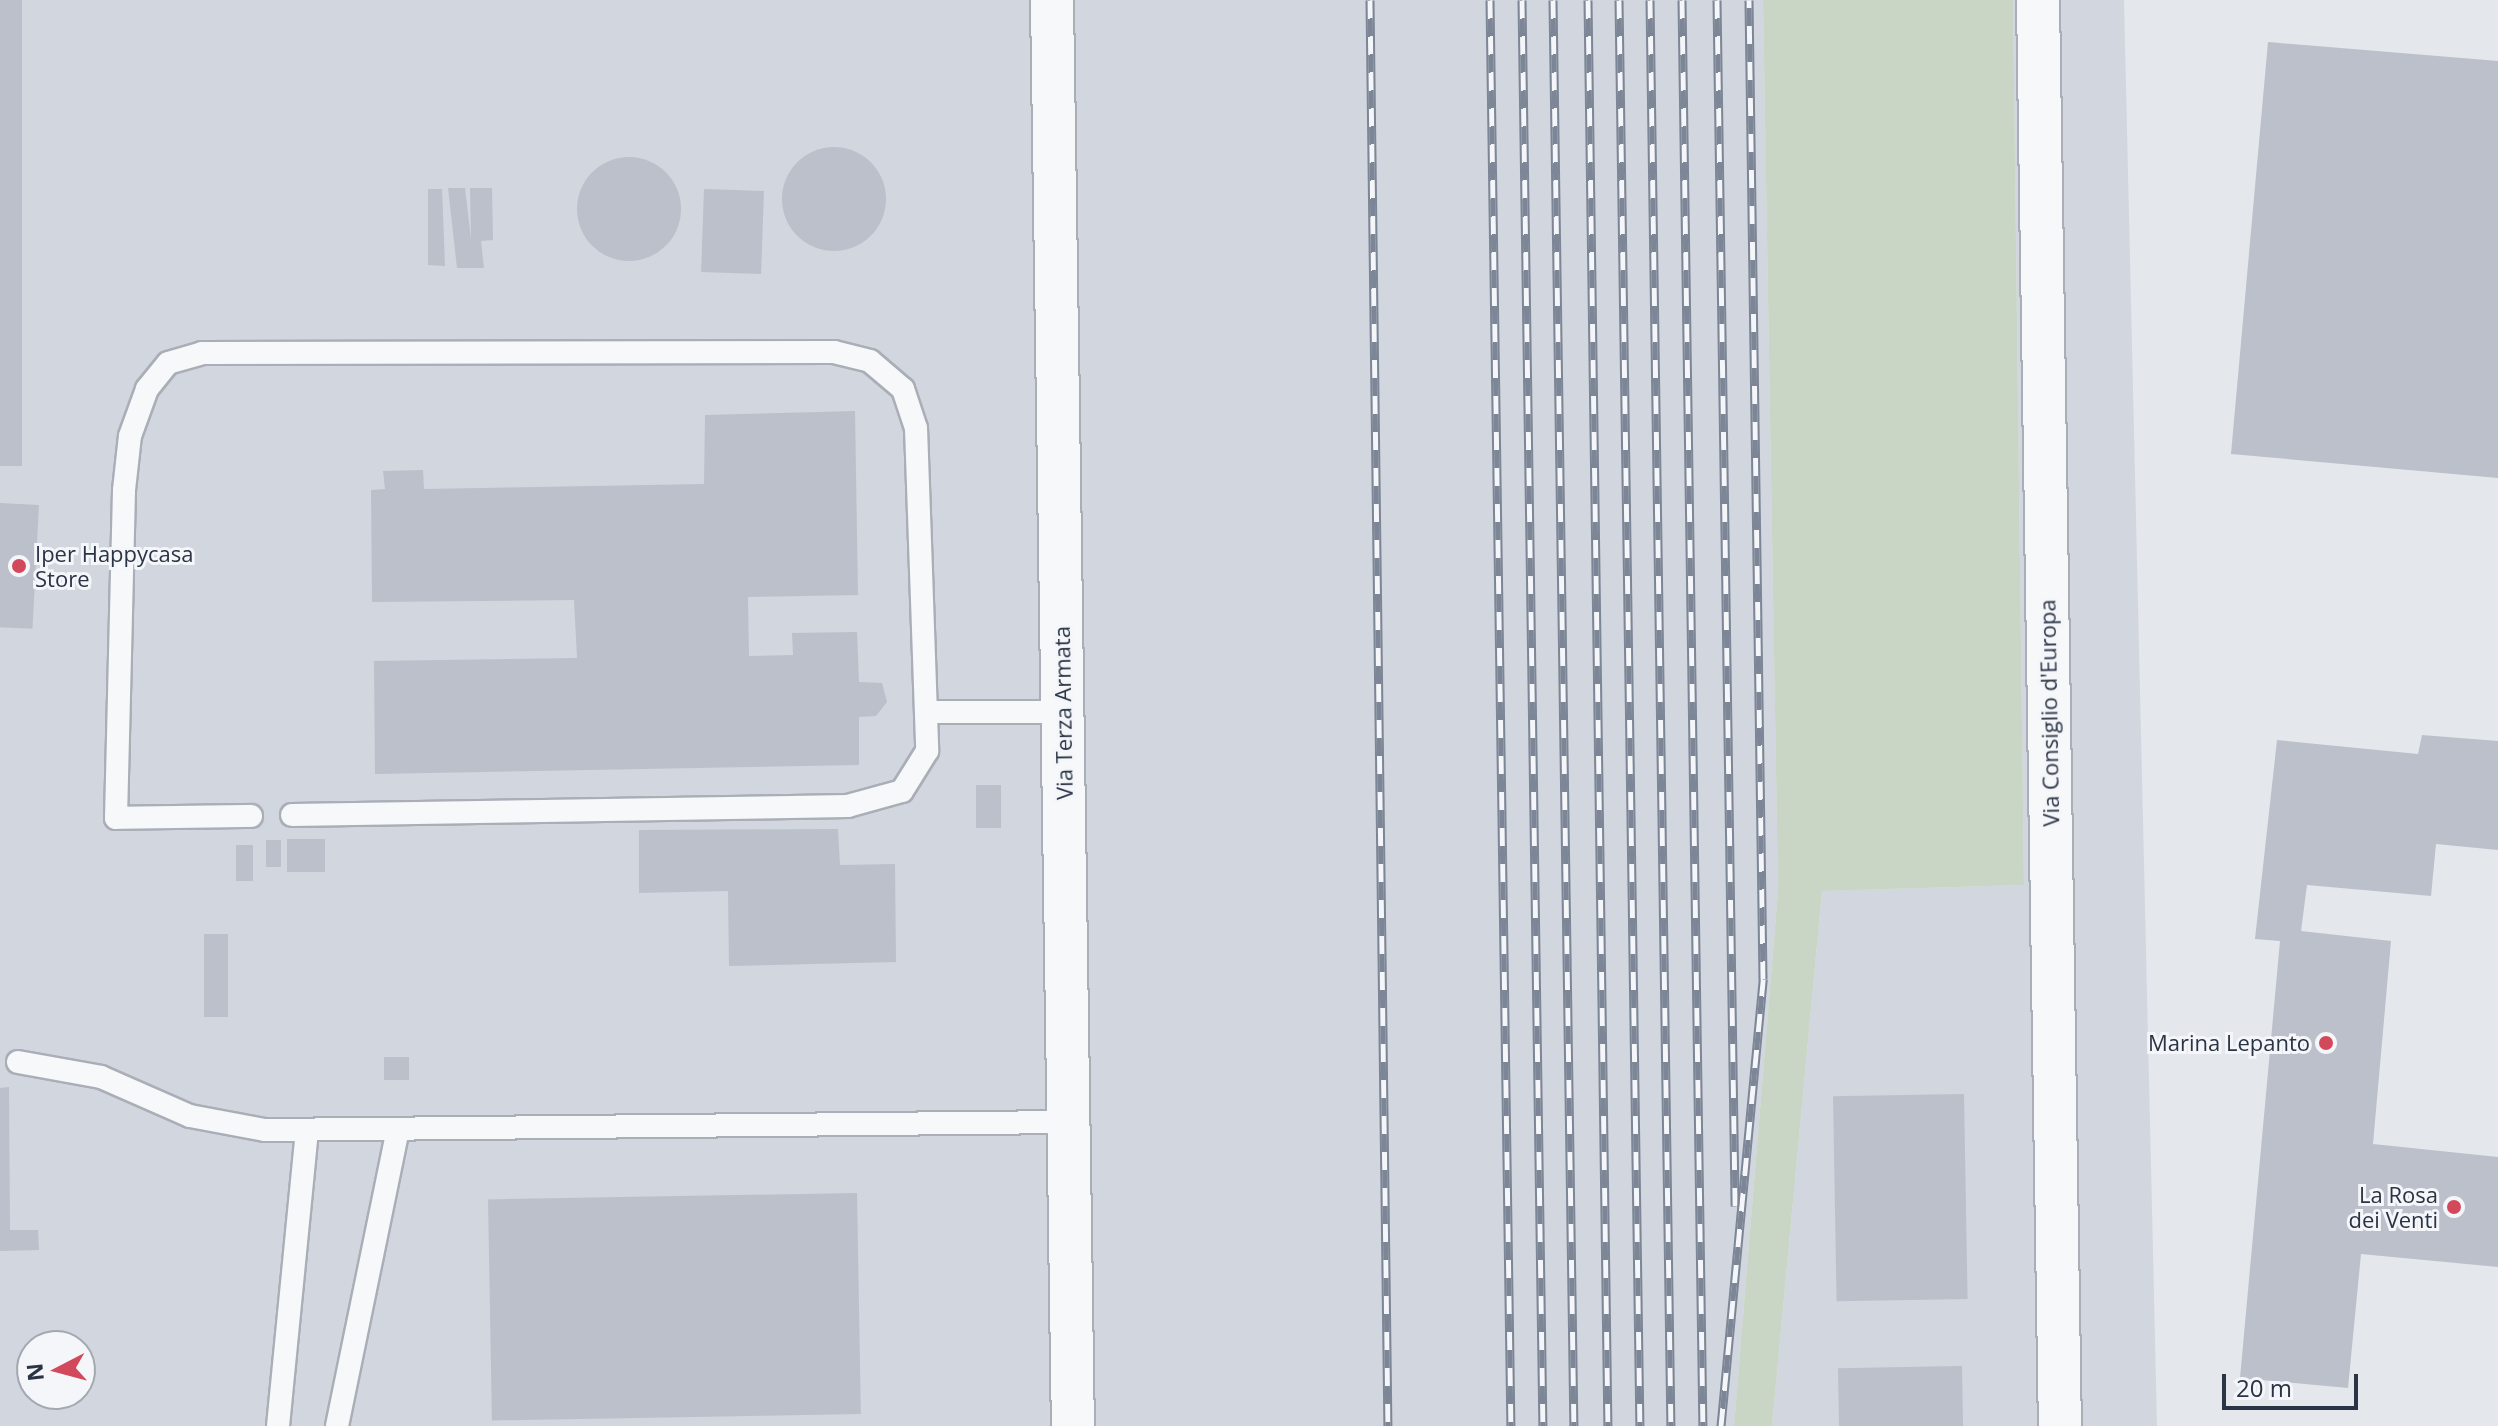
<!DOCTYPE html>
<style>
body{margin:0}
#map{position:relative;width:2498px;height:1426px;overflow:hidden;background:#e4e7ec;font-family:"Open Sans",sans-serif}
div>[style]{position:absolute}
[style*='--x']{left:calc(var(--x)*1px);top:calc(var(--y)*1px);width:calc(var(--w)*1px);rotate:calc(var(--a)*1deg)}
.built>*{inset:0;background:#d2d6de}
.green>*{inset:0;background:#c9d6c5}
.building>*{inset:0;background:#bbc0ca;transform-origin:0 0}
.round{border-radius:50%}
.roads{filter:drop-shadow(2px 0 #a9aeb7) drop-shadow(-2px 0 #a9aeb7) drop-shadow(0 2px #a9aeb7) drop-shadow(0 -2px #a9aeb7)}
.lane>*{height:22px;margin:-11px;padding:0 11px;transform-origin:11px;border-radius:11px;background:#f7f8fa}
.street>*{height:42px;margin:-21px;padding:0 21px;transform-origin:21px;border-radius:21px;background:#f7f8fa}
.rail>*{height:9px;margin-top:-4.5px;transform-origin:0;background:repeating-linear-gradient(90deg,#f4f6f9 0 18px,#7d8696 0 36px);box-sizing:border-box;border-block:2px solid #7d8696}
.dots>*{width:22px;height:22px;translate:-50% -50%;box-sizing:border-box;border:4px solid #f4f6f9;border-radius:50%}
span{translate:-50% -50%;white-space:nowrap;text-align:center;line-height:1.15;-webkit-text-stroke:6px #f4f6f9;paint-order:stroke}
.poi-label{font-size:22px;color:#2b3445}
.left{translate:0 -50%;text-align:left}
.right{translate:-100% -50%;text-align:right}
.street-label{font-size:22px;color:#2b3445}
.north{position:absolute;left:16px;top:1330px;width:80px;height:80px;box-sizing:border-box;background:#f4f6f9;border:2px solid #a4a8b1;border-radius:50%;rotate:264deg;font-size:22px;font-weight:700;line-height:32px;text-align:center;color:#2b3445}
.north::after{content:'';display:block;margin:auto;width:28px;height:36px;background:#d1495b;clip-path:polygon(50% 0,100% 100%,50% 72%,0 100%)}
.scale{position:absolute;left:2222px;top:1374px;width:136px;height:36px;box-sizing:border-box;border:4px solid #2b3445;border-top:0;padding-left:10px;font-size:24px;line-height:28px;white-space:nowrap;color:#2b3445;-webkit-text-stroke:6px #f4f6f9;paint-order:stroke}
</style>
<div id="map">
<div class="built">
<i style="clip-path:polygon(evenodd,0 0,1763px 0,1778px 891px,1734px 1426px,0 1426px,0 0,32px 1346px,80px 1346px,80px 1394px,32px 1394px,32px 1346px)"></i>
<i style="clip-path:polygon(2013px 0,2124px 0,2157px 1426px,1772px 1426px,1822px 891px,2024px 885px)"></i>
</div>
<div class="green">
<i style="clip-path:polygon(1763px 0,2013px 0,2024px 885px,1822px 891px,1772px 1426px,1734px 1426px,1778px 891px)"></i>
</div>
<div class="building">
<i style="left:0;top:0;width:22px;height:466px"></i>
<i style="clip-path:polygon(2268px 42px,2498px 61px,2498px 478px,2231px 454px)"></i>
<i class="round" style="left:782px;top:147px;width:104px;height:104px"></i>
<i class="round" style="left:577px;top:157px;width:104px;height:104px"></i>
<i style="clip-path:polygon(448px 188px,465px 188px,471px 239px,470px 188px,492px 188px,493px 240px,481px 241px,484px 268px,457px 268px)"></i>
<i style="clip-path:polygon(428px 189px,442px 189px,445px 266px,428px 265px)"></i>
<i style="left:704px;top:189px;width:60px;height:83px;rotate:2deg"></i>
<i style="clip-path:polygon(855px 411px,858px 595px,748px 597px,749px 656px,793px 655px,792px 633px,857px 632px,859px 682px,882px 683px,887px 702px,876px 716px,859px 717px,859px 765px,375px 774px,374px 661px,577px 658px,574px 600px,372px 602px,371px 490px,385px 489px,383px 471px,423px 470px,424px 489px,704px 484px,705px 415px)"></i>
<i style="left:0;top:503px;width:39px;height:124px;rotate:3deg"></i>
<i style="clip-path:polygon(2422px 735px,2498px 741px,2498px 850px,2436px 844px,2431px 896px,2307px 885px,2301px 931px,2391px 941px,2373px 1144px,2498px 1157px,2498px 1267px,2361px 1254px,2348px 1388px,2240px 1378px,2280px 941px,2255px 939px,2277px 740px,2418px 754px)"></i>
<i style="left:976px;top:785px;width:25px;height:43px"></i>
<i style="clip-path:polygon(838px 829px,840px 865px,895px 864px,896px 962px,729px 966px,728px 891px,639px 893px,639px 830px)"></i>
<i style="left:287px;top:839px;width:38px;height:33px"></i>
<i style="left:266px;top:840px;width:15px;height:27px"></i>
<i style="left:236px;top:845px;width:17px;height:36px"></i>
<i style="left:204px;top:934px;width:24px;height:83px"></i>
<i style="left:384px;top:1057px;width:25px;height:23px"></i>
<i style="clip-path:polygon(9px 1087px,10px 1230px,38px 1230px,39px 1250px,0 1251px,0 1088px)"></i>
<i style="left:1964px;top:1094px;width:205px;height:131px;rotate:89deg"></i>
<i style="left:857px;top:1193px;width:221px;height:369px;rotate:89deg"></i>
<i style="left:1962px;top:1366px;width:60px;height:124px;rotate:89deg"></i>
</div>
<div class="roads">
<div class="lane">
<i style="--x:926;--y:712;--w:137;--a:0"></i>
<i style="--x:251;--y:816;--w:135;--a:179.2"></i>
<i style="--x:116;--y:818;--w:328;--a:-88.6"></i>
<i style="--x:124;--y:490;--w:54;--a:-83.7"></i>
<i style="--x:130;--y:436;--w:50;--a:-70.1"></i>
<i style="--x:147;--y:389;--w:33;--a:-51"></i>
<i style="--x:168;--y:363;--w:35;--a:-16"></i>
<i style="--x:202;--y:353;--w:632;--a:-0.09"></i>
<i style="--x:834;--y:352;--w:37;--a:14"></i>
<i style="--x:870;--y:361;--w:43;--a:40.3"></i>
<i style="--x:903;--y:389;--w:41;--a:71.6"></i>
<i style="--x:916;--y:428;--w:323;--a:88"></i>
<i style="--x:927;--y:751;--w:47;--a:122"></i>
<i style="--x:902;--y:791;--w:56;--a:164.5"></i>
<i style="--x:848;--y:806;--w:556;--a:179.07"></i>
<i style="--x:18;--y:1062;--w:84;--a:10.2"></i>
<i style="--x:101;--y:1077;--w:97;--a:23.7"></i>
<i style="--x:190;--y:1116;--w:76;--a:10.6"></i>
<i style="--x:265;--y:1130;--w:804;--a:-0.57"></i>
<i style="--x:278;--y:1426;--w:297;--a:-84.4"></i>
<i style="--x:337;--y:1426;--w:303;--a:-78.4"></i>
</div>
<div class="street">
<i style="--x:1052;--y:0;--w:1426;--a:89.16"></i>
<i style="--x:2038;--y:0;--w:1426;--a:89.12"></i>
</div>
</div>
<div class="rail">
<i style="--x:1370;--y:0;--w:1426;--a:89.28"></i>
<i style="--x:1490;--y:0;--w:1426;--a:89.16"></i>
<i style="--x:1522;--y:0;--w:1426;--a:89.16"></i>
<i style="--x:1553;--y:0;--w:1426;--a:89.16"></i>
<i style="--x:1588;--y:0;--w:1426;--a:89.2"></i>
<i style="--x:1619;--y:0;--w:1426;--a:89.16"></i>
<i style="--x:1650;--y:0;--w:1426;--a:89.16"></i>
<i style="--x:1682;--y:0;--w:1426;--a:89.16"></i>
<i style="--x:1717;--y:0;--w:1206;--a:89.14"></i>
<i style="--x:1721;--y:1426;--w:449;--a:-84.6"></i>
<i style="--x:1763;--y:979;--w:979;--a:-90.82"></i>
</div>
<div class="dots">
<i style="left:19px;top:566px;background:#d1495b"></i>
<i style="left:2326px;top:1043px;background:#d1495b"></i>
<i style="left:2454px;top:1207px;background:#d1495b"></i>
</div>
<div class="poi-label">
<span class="left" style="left:35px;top:566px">Iper Happycasa<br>Store</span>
<span class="right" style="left:2310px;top:1043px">Marina Lepanto</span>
<span class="right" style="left:2438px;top:1207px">La Rosa<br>dei Venti</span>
</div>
<div class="street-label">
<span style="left:1063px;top:713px;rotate:-91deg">Via Terza Armata</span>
<span style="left:2049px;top:713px;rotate:-91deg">Via Consiglio d'Europa</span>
</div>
<div class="north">N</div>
<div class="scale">20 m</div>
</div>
